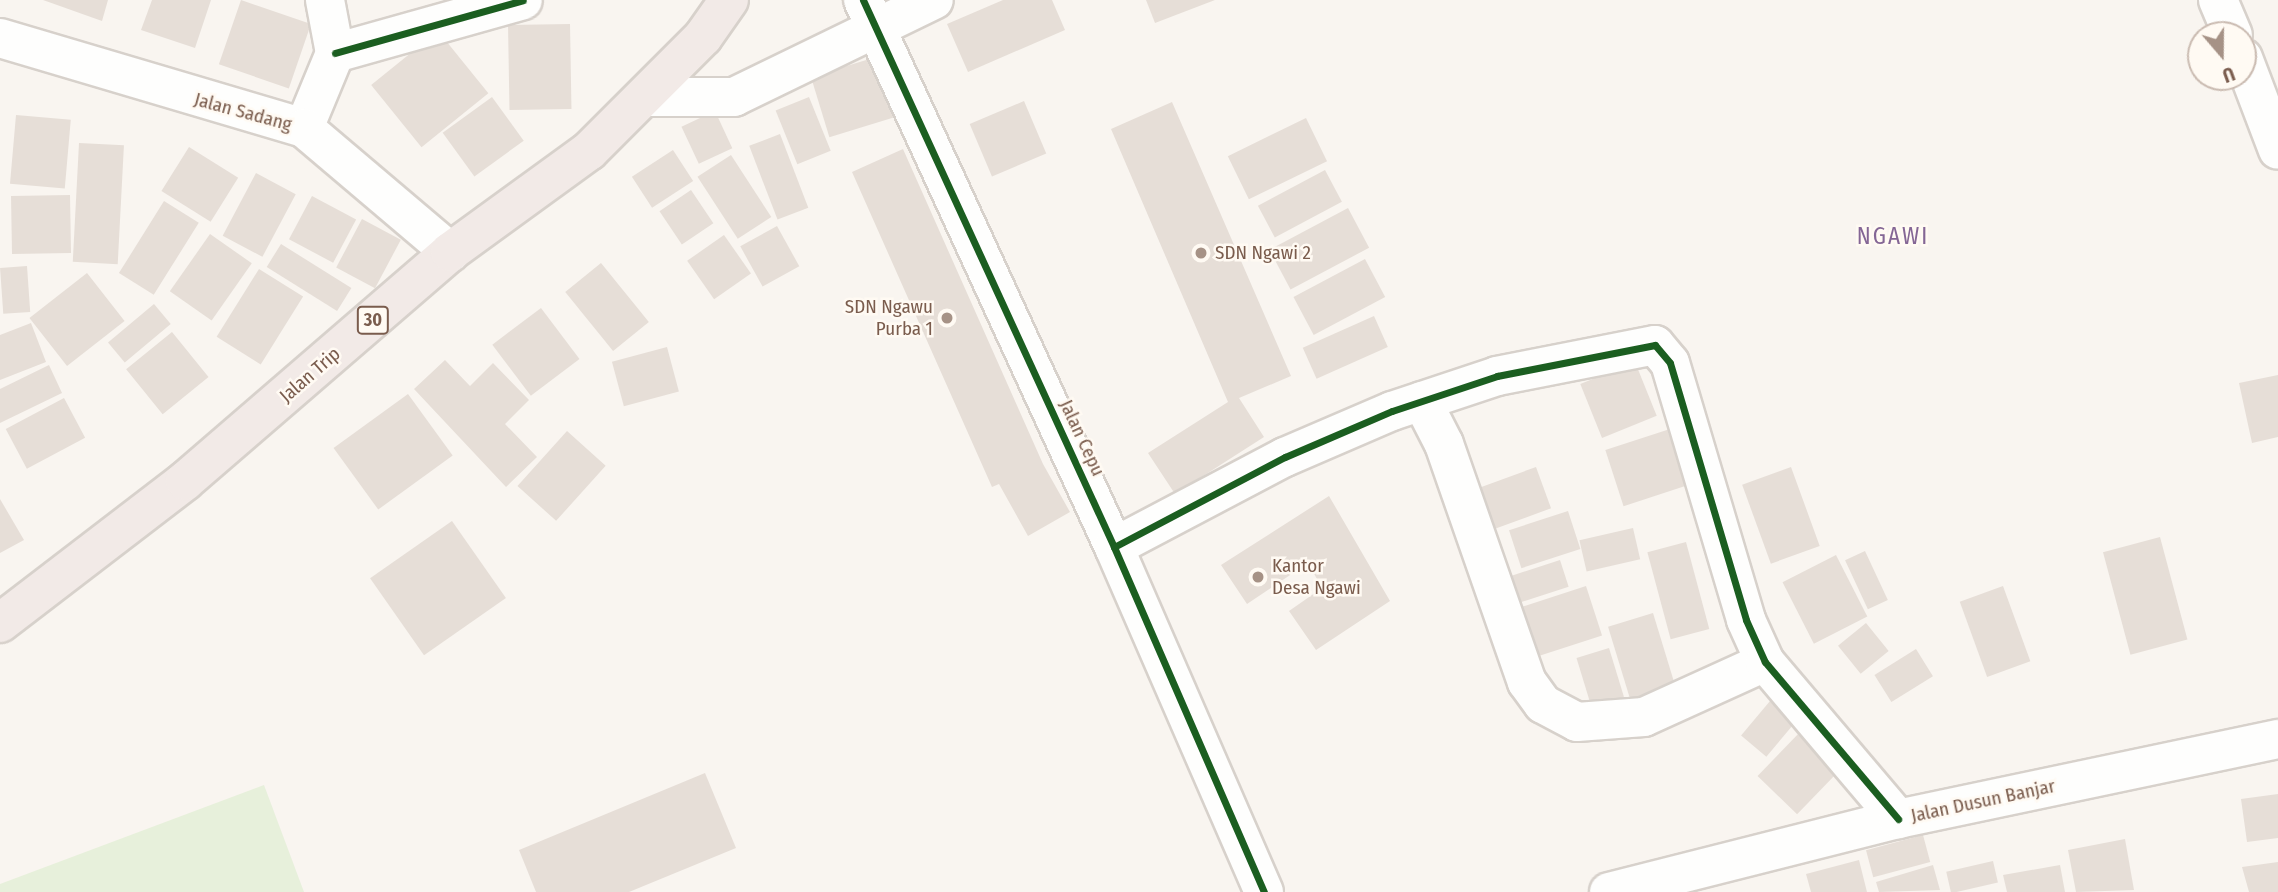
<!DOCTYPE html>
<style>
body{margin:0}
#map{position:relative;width:2278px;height:892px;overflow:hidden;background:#f9f5f0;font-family:"Fira Sans Condensed",sans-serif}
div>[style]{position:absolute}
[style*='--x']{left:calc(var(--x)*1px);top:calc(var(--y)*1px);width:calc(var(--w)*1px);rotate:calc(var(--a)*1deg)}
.green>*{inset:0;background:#e7f0db}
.building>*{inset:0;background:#e6ded7;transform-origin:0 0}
.roads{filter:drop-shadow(2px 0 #d7d1cb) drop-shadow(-2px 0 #d7d1cb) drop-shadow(0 2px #d7d1cb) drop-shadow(0 -2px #d7d1cb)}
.street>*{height:38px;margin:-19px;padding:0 19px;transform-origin:19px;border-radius:19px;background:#fefefd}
.secondary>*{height:38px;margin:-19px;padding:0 19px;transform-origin:19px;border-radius:19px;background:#fefefd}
.highway>*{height:38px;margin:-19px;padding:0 19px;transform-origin:19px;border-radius:19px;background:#f2eae7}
.cycleway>*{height:7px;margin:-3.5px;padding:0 3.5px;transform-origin:3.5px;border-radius:3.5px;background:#1b5e20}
.dots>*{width:19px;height:19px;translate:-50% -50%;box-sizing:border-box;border:4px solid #fffaf3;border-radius:50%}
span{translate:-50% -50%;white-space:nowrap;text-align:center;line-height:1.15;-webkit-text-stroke:5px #fffaf3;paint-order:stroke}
.shield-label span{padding:2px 5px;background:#fffaf3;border:2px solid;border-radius:5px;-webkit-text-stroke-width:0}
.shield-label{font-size:18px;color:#7a5c4d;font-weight:700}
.street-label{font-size:19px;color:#7a5c4d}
.poi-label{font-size:19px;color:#7a5c4d}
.left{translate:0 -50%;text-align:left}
.right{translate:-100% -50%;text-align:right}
.quarter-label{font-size:23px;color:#846695;letter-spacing:2px}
.north{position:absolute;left:2187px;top:21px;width:70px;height:70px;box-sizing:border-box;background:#fffaf3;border:2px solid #cabbb1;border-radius:50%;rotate:160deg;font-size:19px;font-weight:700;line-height:28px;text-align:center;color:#7a5c4d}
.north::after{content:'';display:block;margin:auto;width:24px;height:32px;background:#a69286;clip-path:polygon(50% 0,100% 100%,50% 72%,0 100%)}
</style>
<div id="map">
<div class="green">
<i style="clip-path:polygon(264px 785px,304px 892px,0 892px,0 884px)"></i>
</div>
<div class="building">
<i style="clip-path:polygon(43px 0,108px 0,102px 21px)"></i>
<i style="clip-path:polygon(152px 0,211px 0,195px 48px,141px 30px)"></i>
<i style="left:241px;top:0;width:74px;height:68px;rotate:19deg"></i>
<i style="clip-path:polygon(1003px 0,1052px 0,1065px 30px,968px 72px,947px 24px)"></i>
<i style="clip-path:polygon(1146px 0,1215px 0,1155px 23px)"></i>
<i style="left:570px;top:24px;width:85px;height:62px;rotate:89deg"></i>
<i style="left:438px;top:31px;width:80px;height:86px;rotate:51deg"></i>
<i style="left:876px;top:57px;width:63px;height:68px;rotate:73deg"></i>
<i style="left:492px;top:97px;width:54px;height:61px;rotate:54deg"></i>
<i style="left:809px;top:97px;width:58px;height:36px;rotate:68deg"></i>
<i style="left:1024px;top:101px;width:57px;height:59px;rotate:67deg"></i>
<i style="clip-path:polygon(1172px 102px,1291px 376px,1239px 398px,1264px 437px,1175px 494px,1148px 453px,1228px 402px,1111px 129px)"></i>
<i style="left:715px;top:111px;width:41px;height:37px;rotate:65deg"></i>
<i style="left:16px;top:115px;width:55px;height:69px;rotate:5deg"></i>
<i style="left:1306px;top:118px;width:48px;height:87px;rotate:64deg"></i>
<i style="left:780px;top:134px;width:79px;height:33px;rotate:69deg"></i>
<i style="left:79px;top:143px;width:45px;height:119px;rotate:3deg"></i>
<i style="left:189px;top:147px;width:58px;height:52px;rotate:32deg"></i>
<i style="clip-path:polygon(903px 149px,1043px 464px,1070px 512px,1028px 536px,999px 484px,992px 487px,852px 172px)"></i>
<i style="left:673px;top:150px;width:37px;height:49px;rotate:57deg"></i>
<i style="left:731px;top:155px;width:74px;height:40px;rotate:57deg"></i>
<i style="left:1325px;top:170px;width:36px;height:76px;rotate:62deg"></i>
<i style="left:256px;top:173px;width:45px;height:71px;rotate:28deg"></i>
<i style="left:691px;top:190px;width:40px;height:38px;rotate:56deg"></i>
<i style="left:70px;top:195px;width:58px;height:59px;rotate:89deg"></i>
<i style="left:312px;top:196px;width:50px;height:49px;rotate:28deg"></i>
<i style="left:164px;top:201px;width:41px;height:85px;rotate:32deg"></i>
<i style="left:1348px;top:208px;width:45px;height:89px;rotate:62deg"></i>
<i style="left:362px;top:219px;width:44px;height:55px;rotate:28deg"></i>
<i style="left:777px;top:226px;width:46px;height:42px;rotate:61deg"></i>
<i style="left:210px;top:234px;width:51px;height:70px;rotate:35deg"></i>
<i style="left:724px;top:235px;width:47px;height:45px;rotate:55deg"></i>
<i style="left:281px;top:244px;width:83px;height:27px;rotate:32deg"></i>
<i style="left:1365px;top:259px;width:43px;height:81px;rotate:62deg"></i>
<i style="left:601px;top:263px;width:76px;height:46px;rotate:51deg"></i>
<i style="left:27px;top:266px;width:46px;height:27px;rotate:86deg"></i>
<i style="left:259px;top:269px;width:52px;height:80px;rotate:32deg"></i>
<i style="left:87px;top:273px;width:61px;height:73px;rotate:52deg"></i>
<i style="left:154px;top:304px;width:26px;height:60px;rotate:50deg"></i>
<i style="left:541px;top:308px;width:64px;height:61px;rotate:53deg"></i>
<i style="left:1374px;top:316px;width:34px;height:78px;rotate:66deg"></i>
<i style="clip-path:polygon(31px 323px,46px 362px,0 380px,0 335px)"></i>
<i style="left:172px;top:332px;width:58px;height:59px;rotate:51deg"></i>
<i style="left:667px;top:347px;width:46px;height:57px;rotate:75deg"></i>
<i style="clip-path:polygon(445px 360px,470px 386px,493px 363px,529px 400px,505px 424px,537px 457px,506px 487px,414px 389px)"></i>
<i style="left:1635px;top:362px;width:58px;height:59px;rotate:68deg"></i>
<i style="clip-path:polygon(49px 365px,62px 393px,0 423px,0 389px)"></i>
<i style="clip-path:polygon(2278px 375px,2278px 437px,2252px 443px,2239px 383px)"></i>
<i style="left:408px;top:394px;width:76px;height:92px;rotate:54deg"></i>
<i style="left:64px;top:398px;width:45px;height:66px;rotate:62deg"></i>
<i style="left:1670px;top:429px;width:59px;height:68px;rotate:72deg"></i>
<i style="left:567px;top:431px;width:52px;height:74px;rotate:42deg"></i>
<i style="left:1536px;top:467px;width:44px;height:72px;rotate:70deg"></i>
<i style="left:1791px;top:467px;width:84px;height:52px;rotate:70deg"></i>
<i style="clip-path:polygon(1329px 496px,1390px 601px,1316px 650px,1289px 611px,1322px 588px,1308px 563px,1247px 604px,1221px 565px)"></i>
<i style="clip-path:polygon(0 499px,24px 540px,0 553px)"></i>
<i style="left:1568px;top:511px;width:40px;height:62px;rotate:72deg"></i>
<i style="left:452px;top:521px;width:94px;height:100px;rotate:55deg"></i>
<i style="left:1633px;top:528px;width:32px;height:55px;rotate:77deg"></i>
<i style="left:2160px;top:537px;width:106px;height:59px;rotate:75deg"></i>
<i style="left:1686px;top:542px;width:90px;height:40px;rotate:75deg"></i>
<i style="left:1865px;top:551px;width:54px;height:22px;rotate:65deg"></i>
<i style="left:1836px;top:555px;width:69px;height:60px;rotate:63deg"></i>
<i style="left:1560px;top:560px;width:28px;height:63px;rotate:72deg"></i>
<i style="left:1586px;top:586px;width:52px;height:82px;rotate:72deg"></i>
<i style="left:2003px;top:586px;width:80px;height:46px;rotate:70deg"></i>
<i style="left:1653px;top:613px;width:77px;height:47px;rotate:73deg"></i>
<i style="left:1866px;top:623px;width:36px;height:36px;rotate:51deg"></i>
<i style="left:1609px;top:648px;width:51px;height:34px;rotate:73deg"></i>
<i style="left:1916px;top:649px;width:32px;height:49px;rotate:58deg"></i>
<i style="left:1770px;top:701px;width:33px;height:45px;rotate:40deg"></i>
<i style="left:1802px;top:730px;width:55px;height:64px;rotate:44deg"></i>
<i style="clip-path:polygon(705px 773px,736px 848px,629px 892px,536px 892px,519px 850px)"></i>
<i style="clip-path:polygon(2278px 794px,2278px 838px,2247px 842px,2241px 799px)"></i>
<i style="left:1923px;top:835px;width:28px;height:59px;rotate:75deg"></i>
<i style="clip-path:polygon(2125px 839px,2134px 890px,2076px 892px,2068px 850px)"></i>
<i style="clip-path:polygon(1859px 860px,1867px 892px,1811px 892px,1806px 874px)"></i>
<i style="left:1993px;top:861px;width:22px;height:48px;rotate:77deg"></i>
<i style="clip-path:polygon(2278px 862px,2278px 892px,2249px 892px,2242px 867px)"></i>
<i style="clip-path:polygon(1933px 865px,1940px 890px,1879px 892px,1876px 882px)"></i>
<i style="clip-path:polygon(2060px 865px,2065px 892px,2007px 892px,2003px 875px)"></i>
</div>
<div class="roads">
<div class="street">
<i style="--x:863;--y:0;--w:602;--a:65.35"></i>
<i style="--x:1114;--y:547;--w:376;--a:66.5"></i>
<i style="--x:2218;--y:0;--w:38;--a:67"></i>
<i style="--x:335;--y:53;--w:195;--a:-15.7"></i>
<i style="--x:2243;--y:58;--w:98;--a:69.2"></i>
<i style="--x:647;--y:97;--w:87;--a:0"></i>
<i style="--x:734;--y:97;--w:222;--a:-25.9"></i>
<i style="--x:304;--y:128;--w:81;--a:-67.5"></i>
<i style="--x:335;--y:53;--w:54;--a:-100.7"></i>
<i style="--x:1422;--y:401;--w:48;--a:62.9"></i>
<i style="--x:1444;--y:444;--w:252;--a:70.8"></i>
<i style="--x:1527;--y:682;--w:27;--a:54"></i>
<i style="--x:1543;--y:704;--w:38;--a:28"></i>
<i style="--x:1577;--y:722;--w:67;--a:-4.3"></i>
<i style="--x:1644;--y:717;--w:133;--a:-24.4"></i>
<i style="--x:1114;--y:547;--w:193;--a:-27.8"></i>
<i style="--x:1285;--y:457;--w:116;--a:-23.3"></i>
<i style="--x:1392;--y:411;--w:111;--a:-18.4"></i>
<i style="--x:1497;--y:376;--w:161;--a:-11.1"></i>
<i style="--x:1655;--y:345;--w:23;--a:50"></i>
<i style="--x:1670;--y:363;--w:268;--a:73.5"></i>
<i style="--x:1746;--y:620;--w:46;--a:65.7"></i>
<i style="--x:1765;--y:662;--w:206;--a:49.7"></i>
<i style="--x:1609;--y:892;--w:298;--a:-14.2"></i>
<i style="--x:1898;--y:819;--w:388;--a:-11.9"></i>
</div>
<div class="secondary">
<i style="--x:0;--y:38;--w:317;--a:16.5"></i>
<i style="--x:304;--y:128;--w:192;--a:40.3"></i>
</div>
<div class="highway">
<i style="--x:0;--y:623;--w:233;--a:-37.5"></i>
<i style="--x:185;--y:481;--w:350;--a:-40.8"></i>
<i style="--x:450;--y:252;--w:172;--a:-36"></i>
<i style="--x:589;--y:151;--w:161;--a:-45"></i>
<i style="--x:703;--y:37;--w:45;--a:-54.9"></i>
</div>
</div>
<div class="cycleway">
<i style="--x:863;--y:0;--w:602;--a:65.35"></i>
<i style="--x:1114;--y:547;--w:376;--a:66.5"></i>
<i style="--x:335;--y:53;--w:195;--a:-15.7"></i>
<i style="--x:1114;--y:547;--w:193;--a:-27.8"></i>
<i style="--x:1285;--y:457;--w:116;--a:-23.3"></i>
<i style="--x:1392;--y:411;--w:111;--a:-18.4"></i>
<i style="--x:1497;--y:376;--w:161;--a:-11.1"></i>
<i style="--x:1655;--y:345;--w:23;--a:50"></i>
<i style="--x:1670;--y:363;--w:268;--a:73.5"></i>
<i style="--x:1746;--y:620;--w:46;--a:65.7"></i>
<i style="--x:1765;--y:662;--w:206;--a:49.7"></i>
</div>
<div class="dots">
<i style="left:1201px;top:253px;background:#a69286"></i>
<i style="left:947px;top:318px;background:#a69286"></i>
<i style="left:1258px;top:577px;background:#a69286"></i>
</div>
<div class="shield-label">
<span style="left:373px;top:320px">30</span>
</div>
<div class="street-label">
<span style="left:243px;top:112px;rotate:15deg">Jalan Sadang</span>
<span style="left:310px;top:375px;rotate:-41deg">Jalan Trip</span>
<span style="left:1082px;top:438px;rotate:65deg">Jalan Cepu</span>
<span style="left:1983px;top:801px;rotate:-12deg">Jalan Dusun Banjar</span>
</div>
<div class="poi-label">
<span class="left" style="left:1215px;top:253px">SDN Ngawi 2</span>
<span class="right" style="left:933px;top:318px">SDN Ngawu<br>Purba 1</span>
<span class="left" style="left:1272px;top:577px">Kantor<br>Desa Ngawi</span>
</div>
<div class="quarter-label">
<span style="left:1893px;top:236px">NGAWI</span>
</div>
<div class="north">U</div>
</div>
